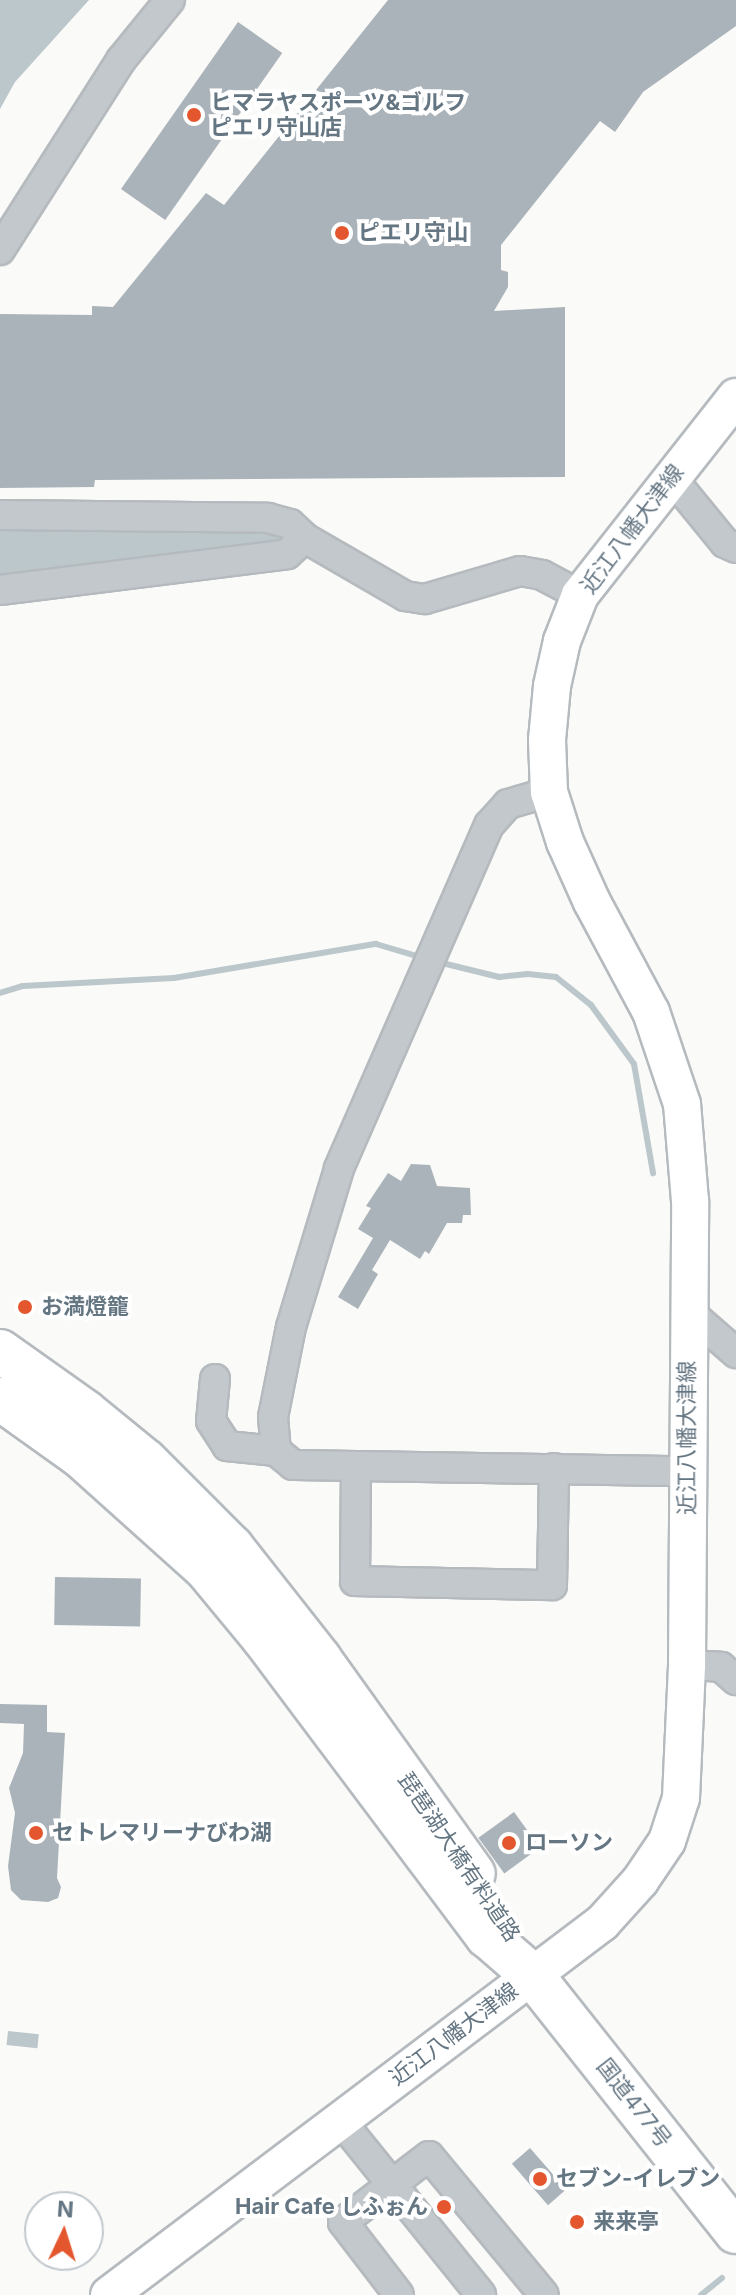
<!DOCTYPE html>
<meta charset="utf-8">
<style>
body{margin:0}
#map{position:relative;width:736px;height:2295px;overflow:hidden;background:#fafaf8;font-family:Inter,"Noto Sans JP",sans-serif}
div>[style]{position:absolute}
[style*='--x']{left:calc(var(--x)*1px);top:calc(var(--y)*1px);width:calc(var(--w)*1px);rotate:calc(var(--a)*1deg)}
.water>*{inset:0;background:#bbc7cb;transform-origin:0 0}
.stream>*{height:6px;margin:-3px;padding:0 3px;transform-origin:3px;border-radius:3px;background:#bbc7cb}
.building>*{inset:0;background:#aab3b9;transform-origin:0 0}
.roads{filter:drop-shadow(2px 0 #b5babe) drop-shadow(-2px 0 #b5babe) drop-shadow(0 2px #b5babe) drop-shadow(0 -2px #b5babe)}
.minor>*{height:28px;margin:-14px;padding:0 14px;transform-origin:14px;border-radius:14px;background:#c3c8cc}
.major>*{height:36px;margin:-18px;padding:0 18px;transform-origin:18px;border-radius:18px;background:#fff}
.highway>*{height:42px;margin:-21px;padding:0 21px;transform-origin:21px;border-radius:21px;background:#fff}
.dots>*{width:22px;height:22px;translate:-50% -50%;box-sizing:border-box;border:4px solid #fff;border-radius:50%}
span{translate:-50% -50%;white-space:nowrap;text-align:center;line-height:1.15;-webkit-text-stroke:8px #fff;paint-order:stroke}
.poi-label{font-size:22px;color:#657683;font-weight:700}
.left{translate:0 -50%;text-align:left}
.right{translate:-100% -50%;text-align:right}
.street-label{font-size:22px;color:#657683}
.north{position:absolute;left:24px;top:2191px;width:80px;height:80px;box-sizing:border-box;background:#fff;border:2px solid #c1c8cd;border-radius:50%;rotate:4deg;font-size:22px;font-weight:700;line-height:32px;text-align:center;color:#657683}
.north::after{content:'';display:block;margin:auto;width:28px;height:36px;background:#e4572e;clip-path:polygon(50% 0,100% 100%,50% 72%,0 100%)}
</style>
<div id="map">
<div class="water">
<i style="clip-path:polygon(0 0,89px 0,15px 82px,0 109px)"></i>
<i style="clip-path:polygon(0 522px,281px 531px,282px 544px,0 576px)"></i>
<i style="left:8px;top:2031px;width:31px;height:14px;rotate:6deg"></i>
</div>
<div class="stream">
<i style="--x:438;--y:962;--w:63;--a:13.8"></i>
<i style="--x:499;--y:977;--w:29;--a:-6"></i>
<i style="--x:528;--y:974;--w:28;--a:6"></i>
<i style="--x:556;--y:977;--w:45;--a:38.7"></i>
<i style="--x:591;--y:1005;--w:73;--a:53.9"></i>
<i style="--x:634;--y:1064;--w:111;--a:80.1"></i>
<i style="--x:0;--y:993;--w:24;--a:-17"></i>
<i style="--x:23;--y:986;--w:151;--a:-3"></i>
<i style="--x:174;--y:978;--w:205;--a:-9.6"></i>
<i style="--x:376;--y:944;--w:49;--a:16.6"></i>
<i style="--x:701;--y:2295;--w:27;--a:-39"></i>
</div>
<div class="building">
<i style="clip-path:polygon(388px 0,736px 0,736px 26px,643px 92px,615px 132px,600px 121px,501px 245px,501px 270px,508px 272px,508px 287px,494px 311px,565px 307px,565px 477px,95px 480px,94px 487px,0 488px,0 314px,92px 315px,92px 306px,113px 307px,206px 193px,224px 205px)"></i>
<i style="left:238px;top:22px;width:54px;height:204px;rotate:35deg"></i>
<i style="clip-path:polygon(411px 1164px,430px 1165px,437px 1186px,470px 1188px,471px 1215px,463px 1215px,462px 1223px,447px 1223px,429px 1254px,425px 1251px,420px 1259px,390px 1240px,372px 1270px,378px 1274px,358px 1309px,338px 1297px,373px 1238px,358px 1229px,371px 1208px,366px 1206px,388px 1173px,401px 1181px)"></i>
<i style="left:55px;top:1577px;width:86px;height:48px;rotate:1deg"></i>
<i style="clip-path:polygon(0 1704px,47px 1705px,47px 1732px,65px 1733px,57px 1878px,61px 1887px,58px 1898px,48px 1902px,21px 1900px,11px 1890px,8px 1866px,15px 1813px,9px 1788px,23px 1753px,24px 1724px,0 1723px)"></i>
<i style="left:514px;top:1812px;width:44px;height:44px;rotate:54deg"></i>
<i style="left:530px;top:2148px;width:55px;height:24px;rotate:49deg"></i>
</div>
<div class="roads">
<div class="minor">
<i style="--x:0;--y:250;--w:225;--a:-57.5"></i>
<i style="--x:121;--y:60;--w:77;--a:-50.8"></i>
<i style="--x:671;--y:477;--w:85;--a:50.7"></i>
<i style="--x:725;--y:543;--w:12;--a:24"></i>
<i style="--x:0;--y:515;--w:268;--a:0.6"></i>
<i style="--x:268;--y:518;--w:23;--a:15"></i>
<i style="--x:290;--y:524;--w:21;--a:43"></i>
<i style="--x:305;--y:538;--w:116;--a:30.1"></i>
<i style="--x:405;--y:596;--w:20;--a:9"></i>
<i style="--x:425;--y:599;--w:99;--a:-16.4"></i>
<i style="--x:520;--y:571;--w:22;--a:10"></i>
<i style="--x:542;--y:575;--w:43;--a:27.8"></i>
<i style="--x:0;--y:590;--w:289;--a:-7.1"></i>
<i style="--x:287;--y:554;--w:24;--a:-42"></i>
<i style="--x:549;--y:792;--w:43;--a:163.7"></i>
<i style="--x:508;--y:804;--w:28;--a:132"></i>
<i style="--x:489;--y:825;--w:375;--a:113.6"></i>
<i style="--x:339;--y:1169;--w:165;--a:106.9"></i>
<i style="--x:291;--y:1327;--w:92;--a:101.3"></i>
<i style="--x:273;--y:1417;--w:34;--a:85"></i>
<i style="--x:276;--y:1451;--w:22;--a:39"></i>
<i style="--x:293;--y:1465;--w:393;--a:0.9"></i>
<i style="--x:688;--y:1311;--w:64;--a:41.2"></i>
<i style="--x:215;--y:1379;--w:42;--a:95.4"></i>
<i style="--x:211;--y:1421;--w:30;--a:57"></i>
<i style="--x:227;--y:1446;--w:49;--a:5.8"></i>
<i style="--x:356;--y:1466;--w:115;--a:90.5"></i>
<i style="--x:355;--y:1581;--w:197;--a:1.2"></i>
<i style="--x:552;--y:1585;--w:117;--a:-89"></i>
<i style="--x:687;--y:1665;--w:34;--a:3"></i>
<i style="--x:721;--y:1667;--w:20;--a:41"></i>
<i style="--x:340;--y:2120;--w:225;--a:51.1"></i>
<i style="--x:399;--y:2295;--w:92;--a:-127.5"></i>
<i style="--x:343;--y:2222;--w:108;--a:-37.5"></i>
<i style="--x:429;--y:2156;--w:180;--a:50.4"></i>
</div>
<div class="major">
<i style="--x:109;--y:2295;--w:618;--a:-37.04"></i>
<i style="--x:602;--y:1923;--w:57;--a:-47.9"></i>
<i style="--x:640;--y:1881;--w:48;--a:-56"></i>
<i style="--x:667;--y:1841;--w:45;--a:-72"></i>
<i style="--x:681;--y:1798;--w:133;--a:-87.4"></i>
<i style="--x:687;--y:1665;--w:464;--a:-89.6"></i>
<i style="--x:690;--y:1201;--w:97;--a:-94.7"></i>
<i style="--x:682;--y:1104;--w:97;--a:-108.6"></i>
<i style="--x:651;--y:1012;--w:125;--a:-118.2"></i>
<i style="--x:592;--y:902;--w:66;--a:-114.2"></i>
<i style="--x:565;--y:842;--w:52;--a:-107.7"></i>
<i style="--x:549;--y:792;--w:52;--a:-92.2"></i>
<i style="--x:547;--y:740;--w:54;--a:-84.7"></i>
<i style="--x:552;--y:686;--w:46;--a:-77.5"></i>
<i style="--x:562;--y:641;--w:49;--a:-68.6"></i>
<i style="--x:580;--y:595;--w:252;--a:-51.8"></i>
</div>
<div class="highway">
<i style="--x:0;--y:1351;--w:105;--a:35.3"></i>
<i style="--x:86;--y:1412;--w:77;--a:39.2"></i>
<i style="--x:146;--y:1461;--w:122;--a:45"></i>
<i style="--x:232;--y:1547;--w:142;--a:51.8"></i>
<i style="--x:320;--y:1659;--w:264;--a:54.4"></i>
<i style="--x:0;--y:1399;--w:98;--a:35.5"></i>
<i style="--x:80;--y:1456;--w:169;--a:41.9"></i>
<i style="--x:206;--y:1569;--w:89;--a:50.4"></i>
<i style="--x:263;--y:1638;--w:373;--a:53.1"></i>
<i style="--x:487;--y:1936;--w:60;--a:40.9"></i>
<i style="--x:532;--y:1975;--w:328;--a:51.6"></i>
</div>
</div>
<div class="dots">
<i style="left:194px;top:115px;background:#e4572e"></i>
<i style="left:342px;top:233px;background:#e4572e"></i>
<i style="left:25px;top:1307px;background:#e4572e"></i>
<i style="left:36px;top:1833px;background:#e4572e"></i>
<i style="left:509px;top:1843px;background:#e4572e"></i>
<i style="left:540px;top:2179px;background:#e4572e"></i>
<i style="left:444px;top:2207px;background:#e4572e"></i>
<i style="left:577px;top:2222px;background:#e4572e"></i>
</div>
<div class="poi-label">
<span class="left" style="left:210px;top:115px">ヒマラヤスポーツ&amp;ゴルフ<br>ピエリ守山店</span>
<span class="left" style="left:358px;top:233px">ピエリ守山</span>
<span class="left" style="left:41px;top:1307px">お満燈籠</span>
<span class="left" style="left:52px;top:1833px">セトレマリーナびわ湖</span>
<span class="left" style="left:525px;top:1843px">ローソン</span>
<span class="left" style="left:556px;top:2179px">セブン-イレブン</span>
<span class="right" style="left:428px;top:2207px">Hair Cafe しふぉん</span>
<span class="left" style="left:593px;top:2222px">来来亭</span>
</div>
<div class="street-label">
<span style="left:632px;top:529px;rotate:-53deg">近江八幡大津線</span>
<span style="left:687px;top:1438px;rotate:-90deg">近江八幡大津線</span>
<span style="left:459px;top:1857px;rotate:56deg">琵琶湖大橋有料道路</span>
<span style="left:454px;top:2034px;rotate:-37deg">近江八幡大津線</span>
<span style="left:634px;top:2103px;rotate:52deg">国道477号</span>
</div>
<div class="north">N</div>
</div>
